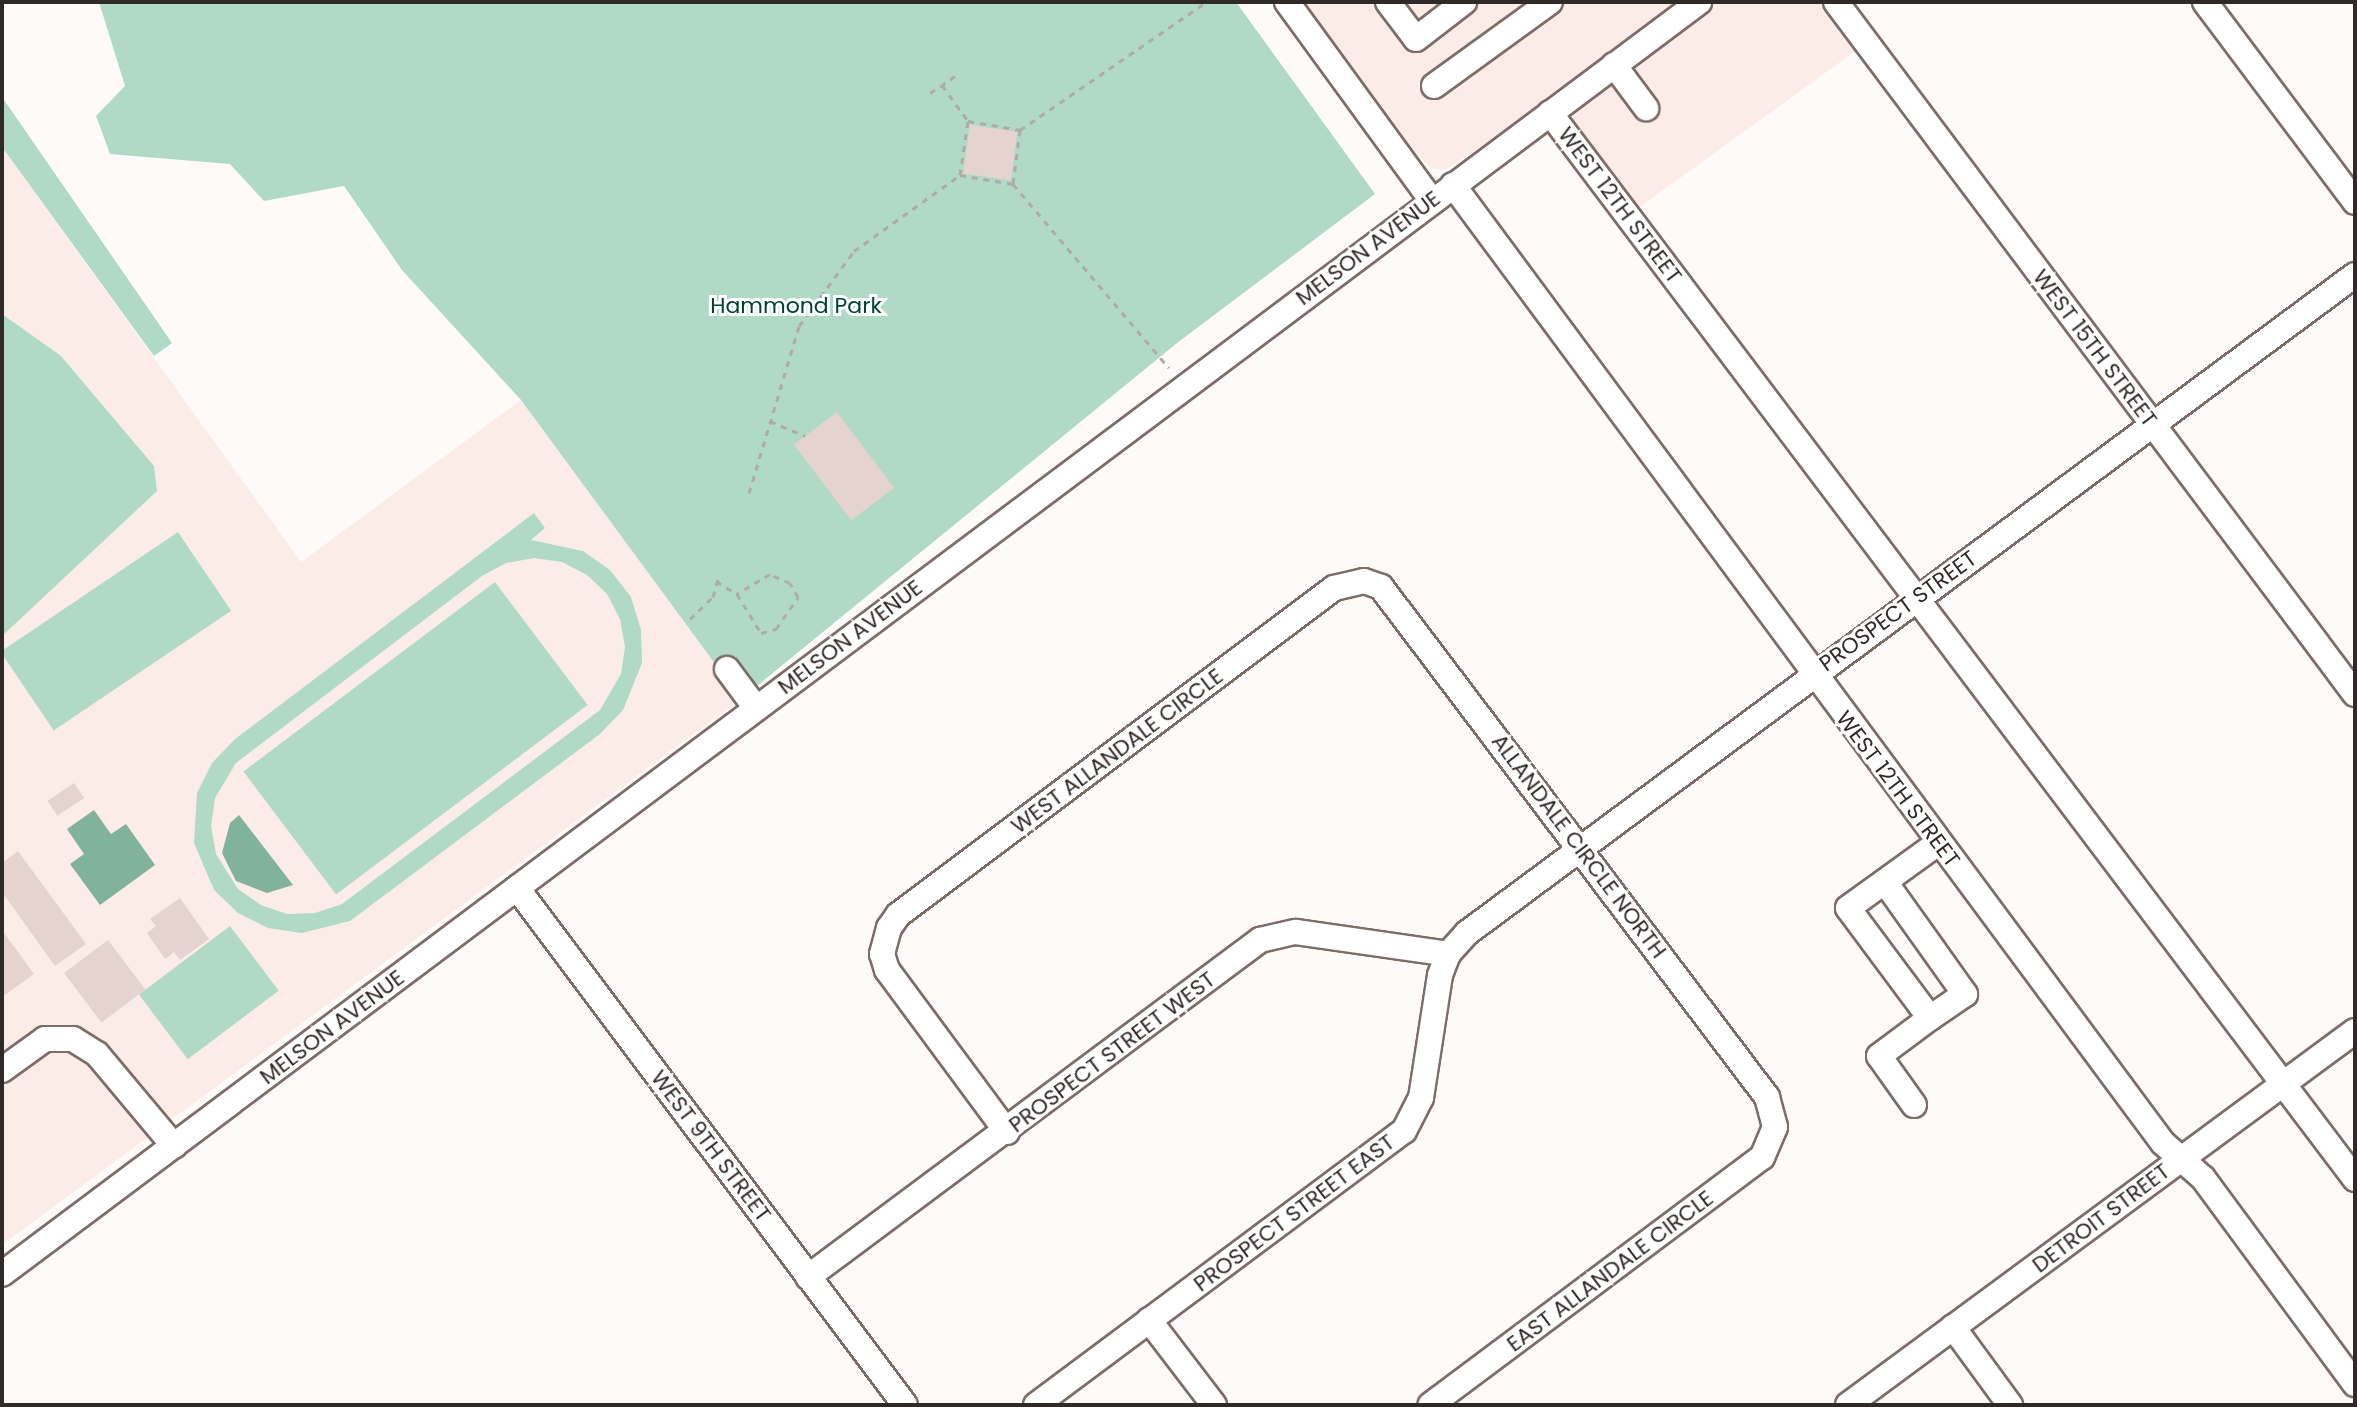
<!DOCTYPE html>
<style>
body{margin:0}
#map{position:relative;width:2357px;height:1407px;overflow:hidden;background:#fdfaf9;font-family:Poppins,sans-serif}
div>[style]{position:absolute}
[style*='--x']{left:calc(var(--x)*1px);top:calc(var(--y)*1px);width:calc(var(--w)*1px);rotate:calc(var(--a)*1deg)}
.built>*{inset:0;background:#fcece8}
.green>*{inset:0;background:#b0dac6;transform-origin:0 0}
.water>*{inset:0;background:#81b29b}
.building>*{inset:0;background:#e4d3ce;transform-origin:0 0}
.path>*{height:3px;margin-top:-1.5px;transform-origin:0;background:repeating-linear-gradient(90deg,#afaba9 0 6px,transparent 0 12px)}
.roads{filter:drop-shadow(2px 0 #7c6d69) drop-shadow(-2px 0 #7c6d69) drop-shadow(0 2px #7c6d69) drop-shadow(0 -2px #7c6d69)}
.minor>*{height:24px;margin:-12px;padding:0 12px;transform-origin:12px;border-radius:12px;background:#fff}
span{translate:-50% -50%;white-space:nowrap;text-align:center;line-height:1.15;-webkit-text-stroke:6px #fff;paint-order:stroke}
.street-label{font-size:22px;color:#2f2927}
.park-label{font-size:22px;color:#00432d}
.frame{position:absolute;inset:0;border:4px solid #2f2927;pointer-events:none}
</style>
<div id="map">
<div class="built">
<i style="clip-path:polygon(1299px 2px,1683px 2px,1539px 109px,1445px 170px,1431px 168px,1392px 130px)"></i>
<i style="clip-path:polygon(1718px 2px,1822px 2px,1857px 50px,1637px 209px,1563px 113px)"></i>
<i style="clip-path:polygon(2px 147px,301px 562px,521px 400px,741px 699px,2px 1245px)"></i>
</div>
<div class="green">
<i style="clip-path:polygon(99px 2px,1236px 2px,1375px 194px,1177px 343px,741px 699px,521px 400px,402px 270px,344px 186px,264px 201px,230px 164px,110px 154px,96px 116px,125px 86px)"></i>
<i style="clip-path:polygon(2px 97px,172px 343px,154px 356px,2px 147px)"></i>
<i style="clip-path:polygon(2px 314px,61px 356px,154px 466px,157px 491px,2px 636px)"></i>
<i style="clip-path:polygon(evenodd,534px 513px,545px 528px,531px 540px,583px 551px,610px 570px,631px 597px,641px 630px,642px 663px,623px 710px,600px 734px,350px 921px,302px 933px,268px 928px,238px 913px,214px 890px,194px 843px,197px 793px,212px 763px,235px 739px,534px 513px,534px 558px,562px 562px,587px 575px,607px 594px,620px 619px,625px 647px,621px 674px,600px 710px,342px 904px,315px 913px,287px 914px,261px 905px,238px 889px,216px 854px,211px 826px,215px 798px,236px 763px,482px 576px,506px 563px,534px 558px)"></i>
<i style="left:178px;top:532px;width:95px;height:214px;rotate:56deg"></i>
<i style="left:495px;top:582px;width:154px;height:315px;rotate:53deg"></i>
<i style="left:230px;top:926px;width:81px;height:114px;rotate:53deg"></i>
</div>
<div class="water">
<i style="clip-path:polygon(94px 810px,111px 834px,126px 824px,155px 865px,100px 905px,70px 864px,84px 854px,67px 829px)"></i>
<i style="clip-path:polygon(239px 815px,293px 885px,267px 893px,236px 881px,222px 853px,230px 823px)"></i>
</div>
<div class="building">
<i style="left:970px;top:125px;width:48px;height:49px;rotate:8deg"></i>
<i style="left:837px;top:412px;width:95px;height:54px;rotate:53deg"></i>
<i style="left:74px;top:783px;width:18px;height:32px;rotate:56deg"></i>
<i style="clip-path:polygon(18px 851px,86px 944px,55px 966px,2px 892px,2px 863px)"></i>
<i style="clip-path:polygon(180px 898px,209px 939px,180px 960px,174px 952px,165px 959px,147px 933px,156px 926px,150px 919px)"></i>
<i style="clip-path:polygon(2px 930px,34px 974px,2px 997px)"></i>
<i style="left:108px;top:940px;width:62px;height:55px;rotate:53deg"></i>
</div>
<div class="path">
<i style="--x:955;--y:76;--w:16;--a:145"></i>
<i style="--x:942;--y:85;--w:44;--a:54.2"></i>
<i style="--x:930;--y:93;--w:14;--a:-34"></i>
<i style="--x:1020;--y:130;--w:54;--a:97.4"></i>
<i style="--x:1013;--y:184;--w:54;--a:-170.4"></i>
<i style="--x:960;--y:175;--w:55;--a:-81.6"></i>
<i style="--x:968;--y:121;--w:53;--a:9.8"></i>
<i style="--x:1020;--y:130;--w:226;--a:-34.5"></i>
<i style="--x:1013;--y:184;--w:241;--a:49.7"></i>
<i style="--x:770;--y:421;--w:38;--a:23"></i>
<i style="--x:749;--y:493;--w:174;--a:-73.3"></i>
<i style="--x:799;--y:326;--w:93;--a:-53.7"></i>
<i style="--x:854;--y:251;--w:130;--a:-35.6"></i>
<i style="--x:716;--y:581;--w:25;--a:32"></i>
<i style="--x:737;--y:594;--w:46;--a:58.4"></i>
<i style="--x:761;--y:633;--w:16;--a:-15"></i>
<i style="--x:776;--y:629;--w:39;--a:-55"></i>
<i style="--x:798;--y:597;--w:16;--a:-120"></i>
<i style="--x:790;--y:583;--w:22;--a:-156"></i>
<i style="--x:770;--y:574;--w:39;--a:149"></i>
<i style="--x:690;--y:619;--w:32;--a:-44"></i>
<i style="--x:713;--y:597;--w:19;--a:-74"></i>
</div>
<div class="roads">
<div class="minor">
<i style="--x:1287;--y:2;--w:246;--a:53.9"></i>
<i style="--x:1388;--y:2;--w:46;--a:52.9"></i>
<i style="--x:1416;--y:39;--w:61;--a:-37.6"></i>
<i style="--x:1836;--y:2;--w:865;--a:53.13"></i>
<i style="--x:2205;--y:2;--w:250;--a:53.1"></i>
<i style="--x:1614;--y:65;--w:54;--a:53.3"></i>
<i style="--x:1434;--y:86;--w:143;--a:-35.9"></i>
<i style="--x:1550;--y:113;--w:1336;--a:52.94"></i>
<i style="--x:1453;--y:185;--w:1192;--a:53.46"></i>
<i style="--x:2163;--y:1143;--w:53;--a:41.2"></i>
<i style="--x:2203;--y:1178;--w:256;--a:53.6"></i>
<i style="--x:727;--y:669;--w:49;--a:53.4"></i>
<i style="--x:1885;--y:882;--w:138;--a:54.5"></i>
<i style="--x:1965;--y:994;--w:42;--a:145.6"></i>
<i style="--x:1930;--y:1018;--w:137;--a:-126.7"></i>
<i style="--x:1848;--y:908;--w:111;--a:-35.8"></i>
<i style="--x:517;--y:888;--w:646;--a:53.11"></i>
<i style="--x:2;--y:1070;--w:53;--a:-35.8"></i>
<i style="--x:45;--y:1039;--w:28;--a:0"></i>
<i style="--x:73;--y:1039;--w:28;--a:32"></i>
<i style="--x:97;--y:1054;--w:120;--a:50.1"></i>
<i style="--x:1914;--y:1105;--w:60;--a:-125.5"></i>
<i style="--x:1879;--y:1056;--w:64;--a:-36.7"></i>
<i style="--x:1007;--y:1132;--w:202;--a:-126.5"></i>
<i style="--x:887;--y:970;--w:17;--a:-107"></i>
<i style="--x:882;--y:954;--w:27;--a:-75"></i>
<i style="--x:889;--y:928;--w:16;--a:-55"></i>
<i style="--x:898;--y:915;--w:545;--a:-36.87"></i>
<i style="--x:1334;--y:588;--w:31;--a:-13"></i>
<i style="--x:1364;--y:581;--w:18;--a:19"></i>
<i style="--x:1381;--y:587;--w:640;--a:52.88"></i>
<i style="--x:1767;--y:1097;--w:31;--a:75"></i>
<i style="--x:1775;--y:1127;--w:33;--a:113"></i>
<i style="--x:1762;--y:1157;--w:414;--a:143.2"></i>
<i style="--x:2;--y:1274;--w:2121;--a:-36.85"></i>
<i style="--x:808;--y:1277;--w:564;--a:-36.71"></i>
<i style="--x:1260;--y:940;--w:37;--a:-13"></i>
<i style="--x:1296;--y:932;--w:154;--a:8.2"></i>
<i style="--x:1149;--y:1320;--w:107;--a:52.6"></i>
<i style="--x:1953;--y:1327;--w:97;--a:53.8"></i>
<i style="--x:1036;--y:1405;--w:459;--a:-36.7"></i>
<i style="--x:1404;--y:1131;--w:37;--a:-63"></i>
<i style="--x:1421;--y:1098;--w:124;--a:-81.2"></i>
<i style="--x:1440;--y:975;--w:22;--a:-69"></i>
<i style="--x:1448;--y:954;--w:28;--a:-48"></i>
<i style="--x:1467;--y:933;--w:1105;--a:-36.54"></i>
<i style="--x:1848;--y:1405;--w:630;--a:-36.42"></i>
</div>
</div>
<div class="street-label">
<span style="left:1620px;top:205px;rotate:53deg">WEST 12TH STREET</span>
<span style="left:1368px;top:248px;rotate:-37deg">MELSON AVENUE</span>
<span style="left:2095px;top:348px;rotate:53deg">WEST 15TH STREET</span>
<span style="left:1898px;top:611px;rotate:-36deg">PROSPECT STREET</span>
<span style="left:850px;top:637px;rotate:-37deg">MELSON AVENUE</span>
<span style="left:1117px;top:751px;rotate:-37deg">WEST ALLANDALE CIRCLE</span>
<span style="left:1898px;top:789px;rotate:53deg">WEST 12TH STREET</span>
<span style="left:1579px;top:846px;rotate:53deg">ALLANDALE CIRCLE NORTH</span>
<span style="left:332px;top:1027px;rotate:-37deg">MELSON AVENUE</span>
<span style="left:1112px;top:1052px;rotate:-37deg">PROSPECT STREET WEST</span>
<span style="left:711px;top:1146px;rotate:53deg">WEST 9TH STREET</span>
<span style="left:1294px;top:1213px;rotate:-37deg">PROSPECT STREET EAST</span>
<span style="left:2101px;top:1218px;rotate:-37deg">DETROIT STREET</span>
<span style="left:1610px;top:1271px;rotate:-37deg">EAST ALLANDALE CIRCLE</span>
</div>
<div class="park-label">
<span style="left:796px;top:306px">Hammond Park</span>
</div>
<div class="frame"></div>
</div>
